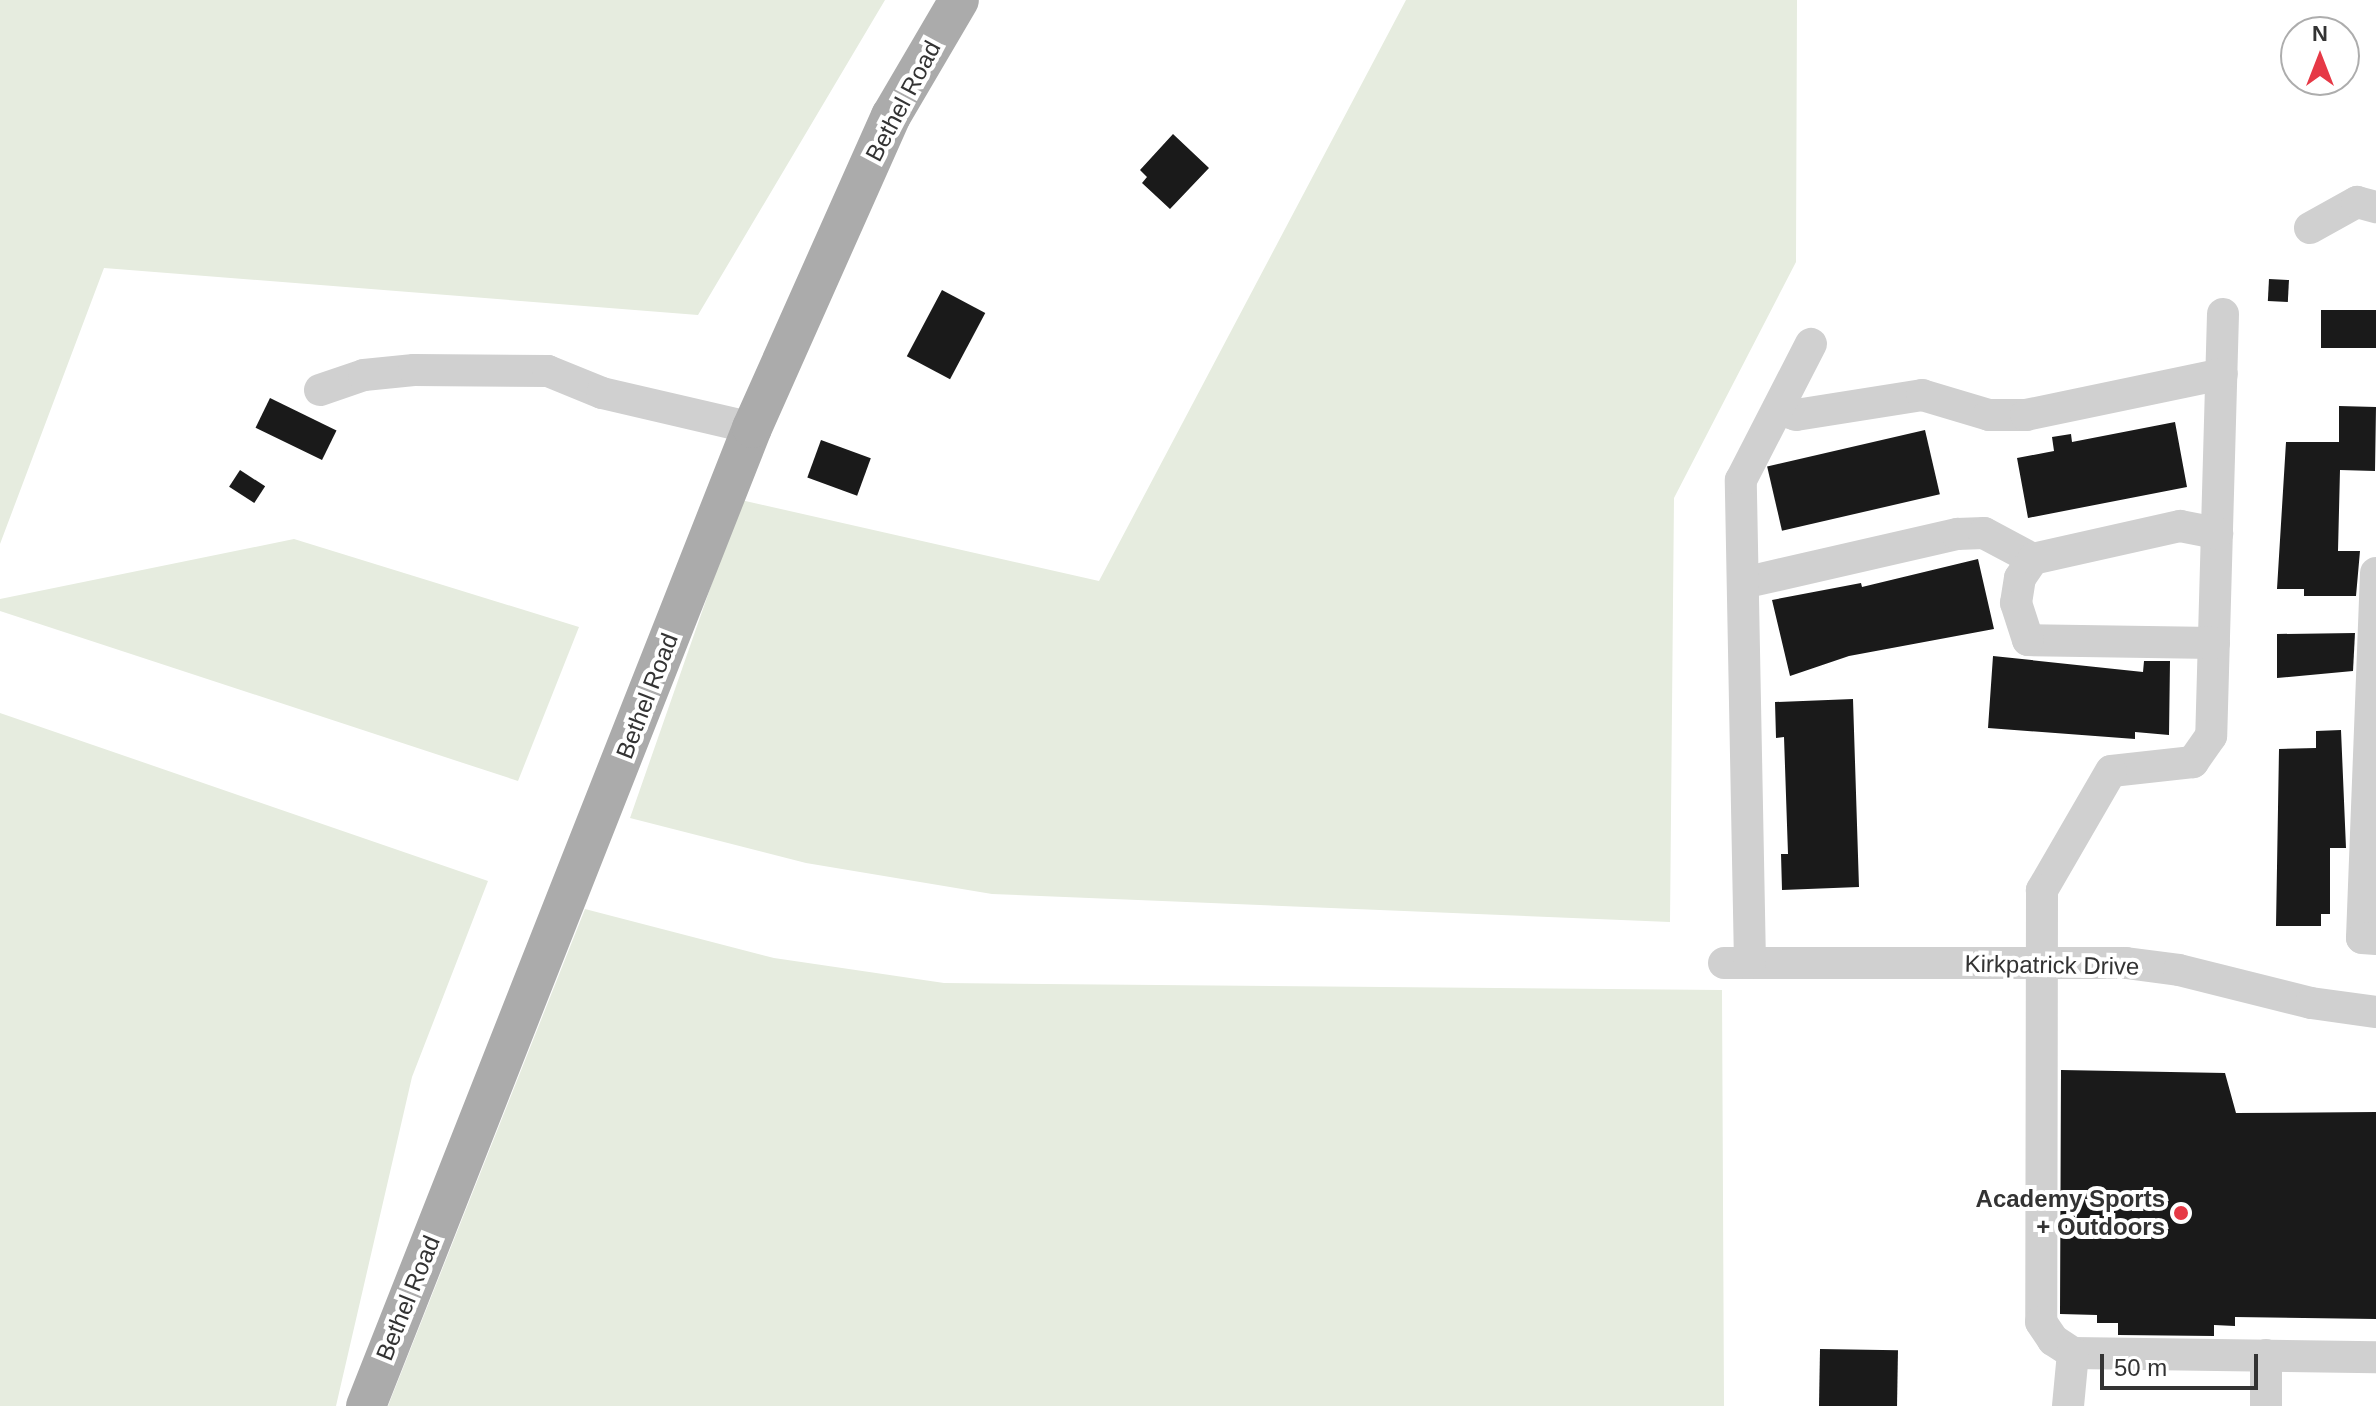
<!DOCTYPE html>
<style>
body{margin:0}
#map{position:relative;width:2376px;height:1406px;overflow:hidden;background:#fff;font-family:Arial,sans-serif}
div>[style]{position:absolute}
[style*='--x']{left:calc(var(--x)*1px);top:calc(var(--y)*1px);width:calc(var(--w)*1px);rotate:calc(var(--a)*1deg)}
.green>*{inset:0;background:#e6ecdf}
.building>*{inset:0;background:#1a1a1a;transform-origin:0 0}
.minor>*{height:32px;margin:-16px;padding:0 16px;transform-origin:16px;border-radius:16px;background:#d0d0d0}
.major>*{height:40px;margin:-20px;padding:0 20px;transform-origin:20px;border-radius:20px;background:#ababab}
.dots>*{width:22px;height:22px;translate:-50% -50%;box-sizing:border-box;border:4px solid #fff;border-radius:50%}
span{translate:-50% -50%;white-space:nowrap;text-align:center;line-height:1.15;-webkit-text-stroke:8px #fff;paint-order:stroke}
.street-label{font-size:24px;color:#333}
.poi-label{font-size:24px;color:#333;font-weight:700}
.right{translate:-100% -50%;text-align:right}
.north{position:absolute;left:2280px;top:16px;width:80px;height:80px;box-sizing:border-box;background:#fff;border:2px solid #adadad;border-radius:50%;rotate:0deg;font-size:22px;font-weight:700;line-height:32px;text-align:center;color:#333}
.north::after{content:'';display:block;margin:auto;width:28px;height:36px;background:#e63946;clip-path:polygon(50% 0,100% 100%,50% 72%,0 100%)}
.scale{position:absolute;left:2100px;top:1354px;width:158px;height:36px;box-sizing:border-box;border:4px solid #333;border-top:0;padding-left:10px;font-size:24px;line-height:28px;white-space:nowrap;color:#333;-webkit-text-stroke:6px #fff;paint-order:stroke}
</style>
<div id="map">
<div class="green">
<i style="clip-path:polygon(0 0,885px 0,698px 315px,104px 268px,0 544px)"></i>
<i style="clip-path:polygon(1406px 0,1797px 0,1796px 262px,1674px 498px,1670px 922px,992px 894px,806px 863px,630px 818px,741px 500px,1099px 581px)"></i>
<i style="clip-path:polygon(294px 539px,579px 627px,518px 781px,0 611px,0 599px)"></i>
<i style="clip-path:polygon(0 713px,488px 881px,412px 1077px,336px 1406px,0 1406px)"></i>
<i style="clip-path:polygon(585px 909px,774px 958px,944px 983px,1722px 990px,1724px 1406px,388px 1406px)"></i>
</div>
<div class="building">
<i style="clip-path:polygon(1173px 134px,1209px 168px,1170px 209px,1142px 183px,1147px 177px,1140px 170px)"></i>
<i style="left:2269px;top:279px;width:20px;height:22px;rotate:3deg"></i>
<i style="left:942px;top:290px;width:49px;height:75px;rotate:28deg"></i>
<i style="left:2321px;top:310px;width:55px;height:38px"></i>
<i style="left:270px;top:398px;width:74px;height:33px;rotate:26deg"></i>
<i style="clip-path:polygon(2339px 406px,2376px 407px,2375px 471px,2340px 470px,2338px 551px,2360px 551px,2356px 596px,2304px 596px,2304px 589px,2277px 589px,2286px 442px,2339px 442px)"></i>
<i style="clip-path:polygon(2175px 422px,2187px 487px,2028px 518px,2017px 458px,2054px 451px,2052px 437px,2071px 434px,2072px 442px)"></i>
<i style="left:1925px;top:430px;width:66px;height:162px;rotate:77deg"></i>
<i style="left:821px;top:440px;width:53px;height:40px;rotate:20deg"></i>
<i style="left:240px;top:470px;width:30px;height:20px;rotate:33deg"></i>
<i style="clip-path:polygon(1978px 559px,1994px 629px,1849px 656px,1790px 676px,1772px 600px,1861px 583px,1862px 587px)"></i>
<i style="clip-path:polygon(2355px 633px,2353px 671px,2277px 678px,2277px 634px)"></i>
<i style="clip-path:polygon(1993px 656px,2143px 672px,2144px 661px,2170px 661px,2169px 735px,2135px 732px,2135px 739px,1988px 728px)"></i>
<i style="clip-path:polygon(1853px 699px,1859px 887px,1782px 890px,1781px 854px,1788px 854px,1784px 737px,1776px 738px,1775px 702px)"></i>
<i style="clip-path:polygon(2341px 730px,2346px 848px,2330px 848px,2330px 914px,2321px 914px,2321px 926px,2276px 926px,2279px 749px,2316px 748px,2316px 731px)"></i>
<i style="clip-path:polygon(2061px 1070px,2225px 1073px,2236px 1113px,2376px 1112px,2376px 1319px,2235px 1317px,2235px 1326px,2214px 1325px,2214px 1336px,2118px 1335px,2118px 1323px,2097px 1323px,2097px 1315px,2060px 1314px)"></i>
<i style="left:1820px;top:1349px;width:78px;height:57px;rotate:1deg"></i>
</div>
<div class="minor">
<i style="--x:2310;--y:228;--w:54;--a:-29"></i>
<i style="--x:2357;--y:202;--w:20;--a:15"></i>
<i style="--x:2223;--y:314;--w:422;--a:91.6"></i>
<i style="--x:2211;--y:736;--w:32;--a:125"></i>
<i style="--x:2193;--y:762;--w:82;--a:173.7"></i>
<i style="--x:2111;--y:771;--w:138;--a:120.1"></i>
<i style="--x:2042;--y:890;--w:432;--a:90.1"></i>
<i style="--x:2041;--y:1322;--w:22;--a:56"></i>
<i style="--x:2053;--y:1340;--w:24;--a:33"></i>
<i style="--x:2073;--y:1353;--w:303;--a:0.8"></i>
<i style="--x:320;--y:390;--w:46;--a:-18.8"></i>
<i style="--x:364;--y:375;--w:50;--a:-5.7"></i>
<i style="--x:414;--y:370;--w:134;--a:0.4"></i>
<i style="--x:548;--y:371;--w:58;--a:22.2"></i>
<i style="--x:602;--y:393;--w:154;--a:13.1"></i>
<i style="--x:1778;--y:409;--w:19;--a:18"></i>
<i style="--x:1796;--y:415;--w:128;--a:-9"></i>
<i style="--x:1922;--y:395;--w:70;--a:16.6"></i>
<i style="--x:1989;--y:415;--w:37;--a:0"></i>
<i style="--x:2026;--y:415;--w:200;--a:-11.8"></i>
<i style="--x:2376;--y:573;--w:365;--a:92.2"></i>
<i style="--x:2362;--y:938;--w:14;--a:4"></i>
<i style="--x:1743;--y:583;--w:220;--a:-12.9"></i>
<i style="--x:1957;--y:534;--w:27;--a:-2"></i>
<i style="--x:1984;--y:533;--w:55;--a:28"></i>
<i style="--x:2214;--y:643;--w:186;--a:-179.1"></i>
<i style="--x:2028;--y:640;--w:39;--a:-108"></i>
<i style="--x:2016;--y:603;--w:25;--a:-81"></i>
<i style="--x:2020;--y:578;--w:23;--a:-56"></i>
<i style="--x:2033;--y:559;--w:151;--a:-12.7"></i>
<i style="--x:2180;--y:526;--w:38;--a:11"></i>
<i style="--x:1724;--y:963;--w:402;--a:0"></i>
<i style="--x:2126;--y:963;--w:53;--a:7.5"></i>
<i style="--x:2179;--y:970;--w:136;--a:14"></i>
<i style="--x:2311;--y:1003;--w:66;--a:7.9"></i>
<i style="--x:1750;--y:963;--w:483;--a:-91.1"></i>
<i style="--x:1741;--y:480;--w:153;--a:-62.8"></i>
<i style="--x:2266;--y:1355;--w:51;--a:90"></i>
<i style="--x:2068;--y:1406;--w:53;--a:-84.6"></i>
</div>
<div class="major">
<i style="--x:366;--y:1406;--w:1051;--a:-68.46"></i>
<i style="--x:752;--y:428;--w:342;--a:-66"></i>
<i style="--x:891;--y:116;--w:134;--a:-59.6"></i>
</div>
<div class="dots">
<i style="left:2181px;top:1213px;background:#e63946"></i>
</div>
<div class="street-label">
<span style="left:903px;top:101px;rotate:-62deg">Bethel Road</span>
<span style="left:647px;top:696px;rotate:-69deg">Bethel Road</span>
<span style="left:2052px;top:965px;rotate:1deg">Kirkpatrick Drive</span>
<span style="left:408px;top:1298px;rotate:-68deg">Bethel Road</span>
</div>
<div class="poi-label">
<span class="right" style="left:2165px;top:1213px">Academy Sports<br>+ Outdoors</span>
</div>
<div class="north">N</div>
<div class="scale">50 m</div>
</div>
